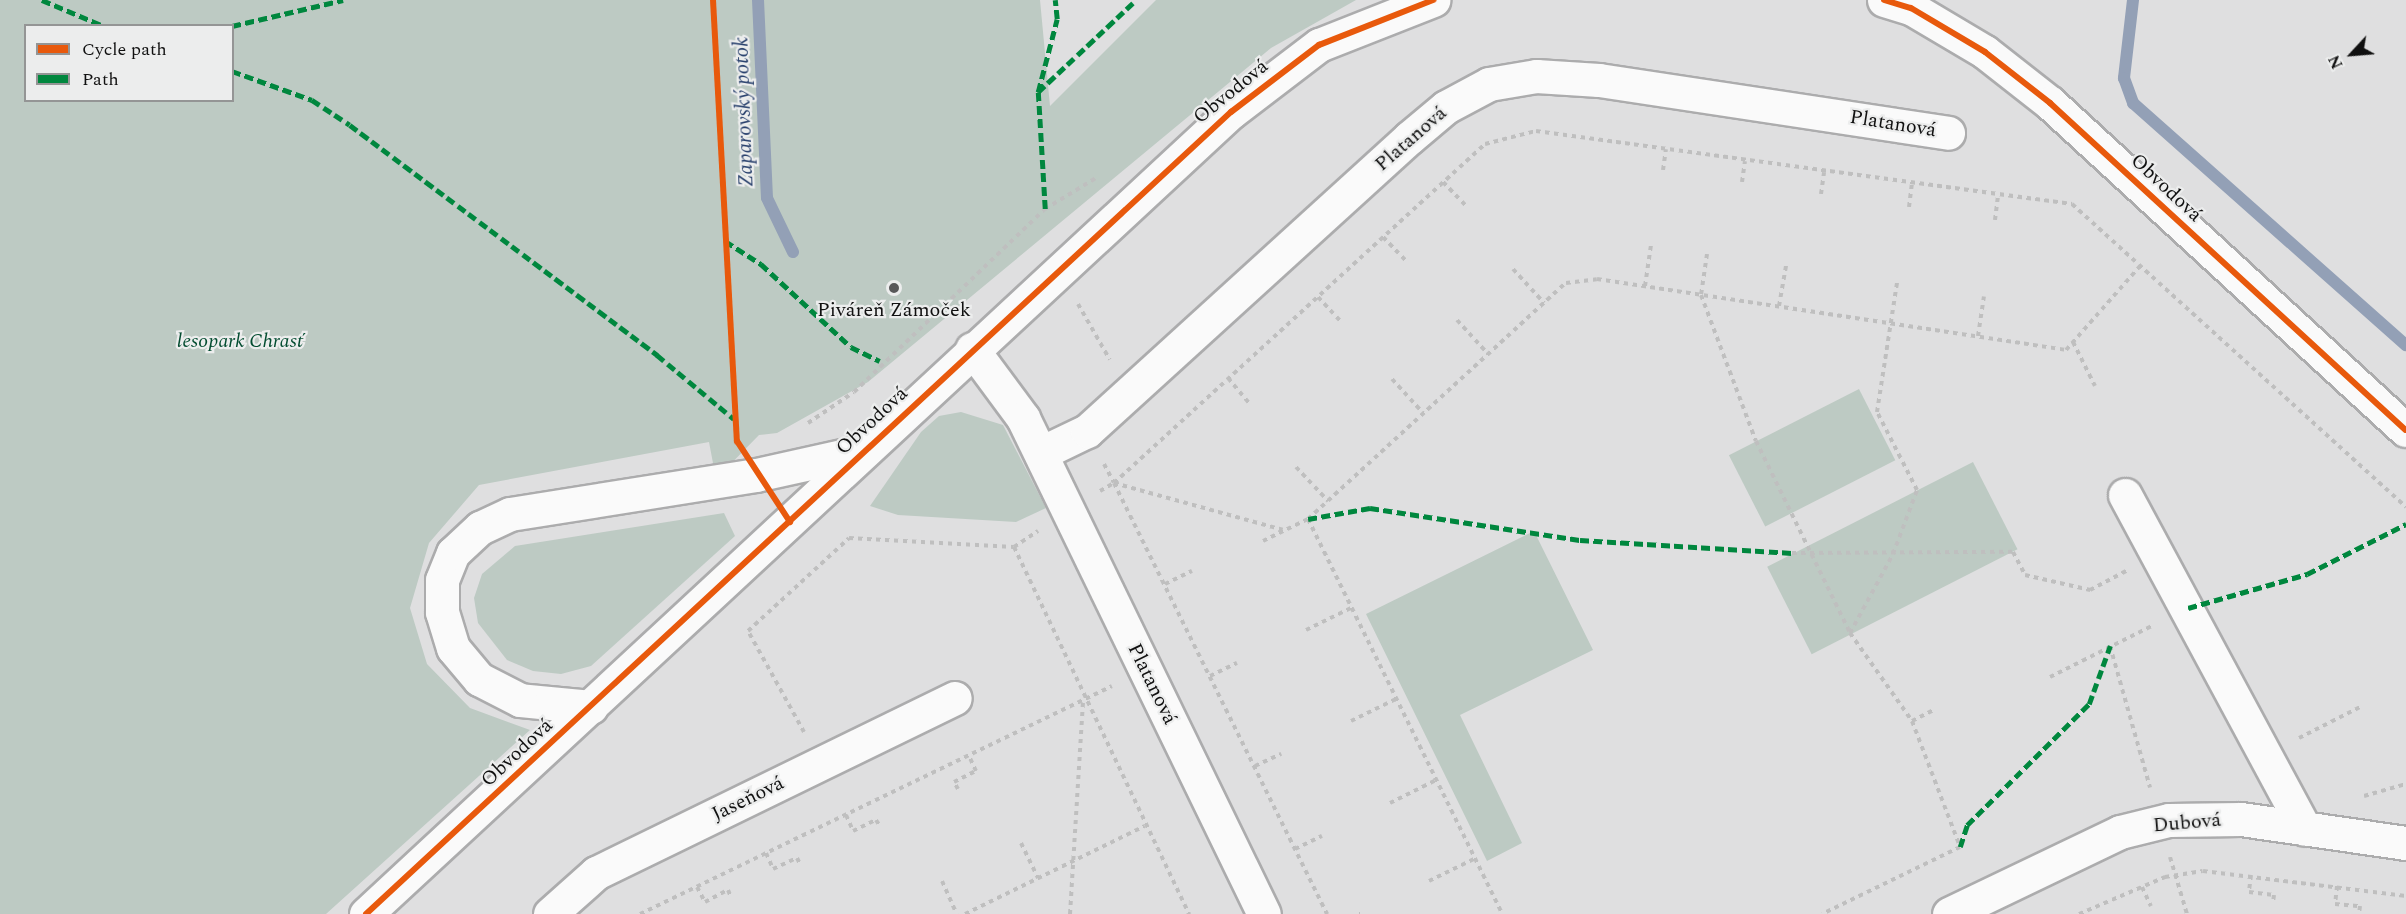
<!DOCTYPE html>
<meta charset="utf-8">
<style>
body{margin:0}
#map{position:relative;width:2406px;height:914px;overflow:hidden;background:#dfdfe0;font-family:Spectral,serif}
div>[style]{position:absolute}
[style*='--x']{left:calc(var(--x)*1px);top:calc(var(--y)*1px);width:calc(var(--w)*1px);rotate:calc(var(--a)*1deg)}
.green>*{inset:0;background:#bdcac3;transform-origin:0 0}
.stream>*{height:12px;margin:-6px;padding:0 6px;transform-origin:6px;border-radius:6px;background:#93a0b6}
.path>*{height:4px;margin-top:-2px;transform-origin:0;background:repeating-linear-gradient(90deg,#bfbfbf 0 4.5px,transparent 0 9px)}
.roads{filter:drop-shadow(2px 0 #acacad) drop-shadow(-2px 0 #acacad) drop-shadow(0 2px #acacad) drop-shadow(0 -2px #acacad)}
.minor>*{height:33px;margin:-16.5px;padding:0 16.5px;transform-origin:16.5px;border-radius:16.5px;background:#fafafa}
.quiet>*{height:4.5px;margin-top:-2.25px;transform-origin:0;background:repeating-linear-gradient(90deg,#00873e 0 9px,transparent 0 13.5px)}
.cycleway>*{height:6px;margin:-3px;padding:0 3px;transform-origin:3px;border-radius:3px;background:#e8590c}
.dots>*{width:16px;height:16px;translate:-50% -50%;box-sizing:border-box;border:3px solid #eceded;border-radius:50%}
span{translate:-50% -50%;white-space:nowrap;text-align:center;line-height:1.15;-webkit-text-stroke:4.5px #eceded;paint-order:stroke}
.street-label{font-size:20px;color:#101010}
.poi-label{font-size:20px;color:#101010}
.park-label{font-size:20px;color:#044d31;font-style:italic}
.water-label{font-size:21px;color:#29416d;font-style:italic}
.legend{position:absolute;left:24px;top:24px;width:210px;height:78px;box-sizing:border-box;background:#eceded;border:2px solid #949595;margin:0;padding:8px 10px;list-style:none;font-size:18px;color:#101010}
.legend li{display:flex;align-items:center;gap:12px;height:30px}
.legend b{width:30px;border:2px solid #949595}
.north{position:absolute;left:2322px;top:24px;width:60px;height:60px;-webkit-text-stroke:4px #eceded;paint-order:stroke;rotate:244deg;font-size:16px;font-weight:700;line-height:24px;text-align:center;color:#101010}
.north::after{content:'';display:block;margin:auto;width:21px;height:27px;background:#101010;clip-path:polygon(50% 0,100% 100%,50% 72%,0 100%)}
</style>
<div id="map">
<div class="green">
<i style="clip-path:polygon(evenodd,0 0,1040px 0,1050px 106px,1156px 0,1356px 0,1271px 48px,868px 382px,777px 433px,759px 435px,716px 479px,709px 442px,479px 485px,429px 543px,410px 608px,427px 664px,470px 708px,530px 730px,326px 914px,0 914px,0 0,26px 26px,232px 26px,232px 100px,26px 100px,26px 26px)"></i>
<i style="left:1859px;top:389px;width:80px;height:146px;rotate:63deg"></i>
<i style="clip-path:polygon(961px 412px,1003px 425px,1046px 508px,1016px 522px,898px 515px,870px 506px,921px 432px,939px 416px)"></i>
<i style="left:1973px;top:462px;width:98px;height:231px;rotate:63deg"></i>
<i style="clip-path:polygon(724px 513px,735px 536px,591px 666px,561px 674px,533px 671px,507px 660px,478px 623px,474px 598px,482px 574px,515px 546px)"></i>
<i style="clip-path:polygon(1534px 531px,1593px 650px,1460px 715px,1522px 843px,1487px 861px,1366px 614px)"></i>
</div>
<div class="stream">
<i style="--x:758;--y:0;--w:198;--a:87.4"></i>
<i style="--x:767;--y:198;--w:60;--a:64.3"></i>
<i style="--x:2133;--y:0;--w:79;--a:96.6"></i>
<i style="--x:2124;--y:78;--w:27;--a:70"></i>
<i style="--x:2133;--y:103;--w:365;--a:41.6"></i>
</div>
<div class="path">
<i style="--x:713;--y:0;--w:441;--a:86.9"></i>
<i style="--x:1663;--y:170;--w:21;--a:-82"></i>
<i style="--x:1443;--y:182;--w:35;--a:46"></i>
<i style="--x:1742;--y:182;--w:21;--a:-82"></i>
<i style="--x:1821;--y:194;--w:22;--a:-82"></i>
<i style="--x:1909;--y:207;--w:23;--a:-83"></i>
<i style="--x:1995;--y:220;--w:24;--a:-83"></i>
<i style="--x:1383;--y:237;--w:35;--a:46"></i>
<i style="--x:1707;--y:254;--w:41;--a:98.3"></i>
<i style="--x:1701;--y:295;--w:156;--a:69.4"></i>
<i style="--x:1756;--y:441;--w:214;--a:63.9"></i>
<i style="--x:1850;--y:633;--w:108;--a:54.8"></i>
<i style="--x:1912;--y:721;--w:135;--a:69.1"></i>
<i style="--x:1960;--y:847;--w:153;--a:154.1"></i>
<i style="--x:1513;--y:269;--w:46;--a:47.6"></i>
<i style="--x:1645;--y:286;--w:41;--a:-81.7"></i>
<i style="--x:1318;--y:297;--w:34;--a:47"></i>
<i style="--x:1078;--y:304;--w:64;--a:60.3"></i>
<i style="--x:1779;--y:306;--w:41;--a:-80.1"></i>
<i style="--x:1457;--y:320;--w:46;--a:47.6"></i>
<i style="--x:1978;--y:336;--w:40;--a:-81.5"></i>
<i style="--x:2073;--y:342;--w:49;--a:63.4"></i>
<i style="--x:1228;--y:378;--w:35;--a:50"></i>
<i style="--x:1392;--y:379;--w:46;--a:47.6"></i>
<i style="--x:808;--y:423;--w:55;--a:-34"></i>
<i style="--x:854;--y:392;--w:265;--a:-43.8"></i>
<i style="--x:1045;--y:209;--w:60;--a:-31.3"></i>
<i style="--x:1104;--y:464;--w:21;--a:62"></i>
<i style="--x:1114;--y:483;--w:175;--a:15.5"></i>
<i style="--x:1296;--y:467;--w:47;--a:46.7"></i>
<i style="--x:1114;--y:483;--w:503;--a:-42.42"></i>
<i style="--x:1485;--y:144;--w:53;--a:-14.3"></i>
<i style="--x:1536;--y:131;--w:541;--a:7.76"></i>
<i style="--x:2072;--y:204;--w:451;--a:42.2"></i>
<i style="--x:1100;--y:491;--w:16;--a:-30"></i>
<i style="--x:1114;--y:483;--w:481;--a:63.7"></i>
<i style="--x:1308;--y:519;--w:440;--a:63.8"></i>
<i style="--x:1263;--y:541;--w:50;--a:-26.1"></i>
<i style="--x:1308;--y:519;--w:350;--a:-42.5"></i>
<i style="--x:1566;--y:283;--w:31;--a:-7"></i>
<i style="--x:1597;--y:279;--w:474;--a:8.6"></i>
<i style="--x:2066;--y:350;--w:113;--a:-48.6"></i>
<i style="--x:1014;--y:547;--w:29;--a:-34"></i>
<i style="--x:1792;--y:553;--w:221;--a:-0.3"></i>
<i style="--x:2013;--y:552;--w:26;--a:62"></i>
<i style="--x:2025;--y:575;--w:67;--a:13"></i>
<i style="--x:2090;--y:590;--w:41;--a:-27.8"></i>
<i style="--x:1165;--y:584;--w:30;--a:-26"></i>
<i style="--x:1306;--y:630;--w:50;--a:-26.1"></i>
<i style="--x:1850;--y:633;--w:90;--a:-61.4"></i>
<i style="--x:1893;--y:554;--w:68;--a:-69.4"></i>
<i style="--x:1917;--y:490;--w:88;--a:-117.1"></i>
<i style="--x:1877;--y:412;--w:131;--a:-81.2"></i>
<i style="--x:2110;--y:646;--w:147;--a:74.2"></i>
<i style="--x:1210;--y:676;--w:30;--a:-26"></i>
<i style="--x:2050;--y:677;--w:116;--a:-26.6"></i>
<i style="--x:1351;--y:721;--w:50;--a:-26.1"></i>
<i style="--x:1912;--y:721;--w:25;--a:-27"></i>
<i style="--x:804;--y:732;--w:115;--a:-119"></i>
<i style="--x:748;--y:631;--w:137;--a:-42.6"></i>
<i style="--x:849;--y:538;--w:165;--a:3.1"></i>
<i style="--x:1014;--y:547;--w:407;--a:64.5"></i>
<i style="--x:2299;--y:738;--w:68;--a:-26.9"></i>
<i style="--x:1255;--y:766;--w:29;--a:-25"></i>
<i style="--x:958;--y:789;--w:8;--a:-120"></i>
<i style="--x:954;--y:782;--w:25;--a:-27"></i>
<i style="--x:976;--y:771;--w:17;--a:-115"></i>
<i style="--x:2364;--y:796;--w:44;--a:-15.9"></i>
<i style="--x:1390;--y:803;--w:51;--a:-26.6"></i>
<i style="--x:846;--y:815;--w:17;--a:66"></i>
<i style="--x:853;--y:831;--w:25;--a:-26"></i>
<i style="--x:876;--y:820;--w:7;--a:56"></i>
<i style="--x:1021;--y:843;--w:39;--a:64"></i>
<i style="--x:1295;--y:849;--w:30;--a:-26"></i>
<i style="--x:766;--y:853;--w:17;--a:66"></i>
<i style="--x:773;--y:869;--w:26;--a:-25"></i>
<i style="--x:797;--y:858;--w:7;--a:63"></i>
<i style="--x:2170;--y:857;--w:59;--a:73.4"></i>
<i style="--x:2251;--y:875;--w:17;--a:97"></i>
<i style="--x:2249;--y:892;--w:25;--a:7"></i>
<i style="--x:2274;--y:895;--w:7;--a:98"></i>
<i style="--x:942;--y:881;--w:36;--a:66"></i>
<i style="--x:1429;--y:881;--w:50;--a:-26.1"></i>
<i style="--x:2337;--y:886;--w:18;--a:96"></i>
<i style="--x:2335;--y:904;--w:25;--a:5"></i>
<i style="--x:2360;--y:906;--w:8;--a:97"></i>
<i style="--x:697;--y:887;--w:17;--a:62"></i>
<i style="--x:705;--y:902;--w:26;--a:-28"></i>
<i style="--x:728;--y:890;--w:8;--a:67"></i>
<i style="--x:2142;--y:887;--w:21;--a:65"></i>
<i style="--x:640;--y:914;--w:524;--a:-25.78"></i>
<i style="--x:965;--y:914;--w:200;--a:-26.1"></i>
<i style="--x:1070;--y:914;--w:212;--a:-86.5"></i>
<i style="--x:1359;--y:914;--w:1;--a:0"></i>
<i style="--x:2079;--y:914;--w:94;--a:-23.3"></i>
<i style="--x:2165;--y:877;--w:38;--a:-9"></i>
<i style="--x:2203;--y:871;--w:205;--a:7"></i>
</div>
<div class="roads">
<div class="minor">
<i style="--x:1884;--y:0;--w:28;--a:17"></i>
<i style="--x:1911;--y:8;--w:86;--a:30.7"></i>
<i style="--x:1985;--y:52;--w:83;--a:38.1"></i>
<i style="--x:2050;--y:103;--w:483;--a:42.6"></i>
<i style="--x:972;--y:349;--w:86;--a:53.5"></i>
<i style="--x:1023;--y:418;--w:551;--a:64.09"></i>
<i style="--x:1041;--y:453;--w:51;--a:-25.6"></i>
<i style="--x:1087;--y:431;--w:435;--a:-42.3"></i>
<i style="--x:1409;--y:138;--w:48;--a:-40"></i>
<i style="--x:1446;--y:107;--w:49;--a:-28.1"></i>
<i style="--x:1489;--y:84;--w:48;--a:-9.7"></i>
<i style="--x:1536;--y:76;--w:63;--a:3.6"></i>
<i style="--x:1599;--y:80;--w:353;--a:8.6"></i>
<i style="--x:2125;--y:495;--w:379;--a:61.7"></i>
<i style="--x:591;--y:707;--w:71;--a:-174.4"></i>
<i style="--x:520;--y:700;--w:46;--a:-152.9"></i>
<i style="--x:479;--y:679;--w:40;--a:-130"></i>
<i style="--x:453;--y:648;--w:38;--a:-107"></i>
<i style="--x:442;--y:612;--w:32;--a:-90"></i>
<i style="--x:442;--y:580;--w:29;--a:-68"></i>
<i style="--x:453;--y:553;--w:37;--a:-43"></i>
<i style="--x:480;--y:528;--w:33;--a:-25"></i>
<i style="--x:510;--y:514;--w:249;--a:-9"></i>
<i style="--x:756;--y:475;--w:111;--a:-12.5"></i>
<i style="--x:366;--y:914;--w:1180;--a:-42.84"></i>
<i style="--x:1231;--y:112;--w:111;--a:-37.3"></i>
<i style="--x:1319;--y:45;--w:123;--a:-21.5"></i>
<i style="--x:550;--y:914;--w:62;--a:-41.7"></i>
<i style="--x:596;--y:873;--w:399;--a:-26"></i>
<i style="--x:1949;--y:914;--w:190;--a:-25.6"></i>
<i style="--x:2120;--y:832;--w:50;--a:-13.8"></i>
<i style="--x:2169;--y:820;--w:72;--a:-0.8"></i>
<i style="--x:2241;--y:819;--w:167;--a:8.3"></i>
</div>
</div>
<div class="quiet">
<i style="--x:42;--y:0;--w:67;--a:22.8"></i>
<i style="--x:232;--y:26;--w:114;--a:-13.2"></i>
<i style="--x:232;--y:71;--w:85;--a:19.9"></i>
<i style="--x:312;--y:100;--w:45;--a:33.3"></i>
<i style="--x:350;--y:125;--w:384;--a:36.8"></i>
<i style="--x:657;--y:355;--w:100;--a:39.7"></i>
<i style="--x:1038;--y:92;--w:134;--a:-43.2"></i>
<i style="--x:1045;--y:209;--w:117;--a:-93.4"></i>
<i style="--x:1038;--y:92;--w:75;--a:-75.4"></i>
<i style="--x:1057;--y:19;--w:19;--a:-96"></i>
<i style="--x:725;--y:241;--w:43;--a:32.6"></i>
<i style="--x:761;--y:264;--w:122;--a:42.7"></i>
<i style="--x:851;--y:347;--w:32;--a:26"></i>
<i style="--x:1308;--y:519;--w:63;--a:-10.1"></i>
<i style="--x:1370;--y:508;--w:212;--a:8.7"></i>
<i style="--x:1580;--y:540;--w:212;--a:3.5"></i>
<i style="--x:2188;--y:608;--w:124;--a:-15.9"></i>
<i style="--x:2307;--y:574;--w:111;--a:-26.8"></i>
<i style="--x:1960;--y:847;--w:23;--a:-72"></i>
<i style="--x:1967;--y:825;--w:172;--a:-44.8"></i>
<i style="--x:2089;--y:704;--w:62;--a:-70.1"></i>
</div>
<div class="cycleway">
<i style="--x:713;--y:0;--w:442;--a:86.9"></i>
<i style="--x:737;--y:441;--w:97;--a:56.8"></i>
<i style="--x:1884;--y:0;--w:28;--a:17"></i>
<i style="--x:1911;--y:8;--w:86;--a:30.7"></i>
<i style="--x:1985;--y:52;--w:83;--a:38.1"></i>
<i style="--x:2050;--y:103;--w:483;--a:42.6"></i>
<i style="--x:366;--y:914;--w:1180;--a:-42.84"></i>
<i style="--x:1231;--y:112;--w:111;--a:-37.3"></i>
<i style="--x:1319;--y:45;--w:123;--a:-21.5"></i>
</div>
<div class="dots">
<i style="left:894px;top:288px;background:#585859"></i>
</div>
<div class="street-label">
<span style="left:1231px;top:92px;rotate:-39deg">Obvodová</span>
<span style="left:1893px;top:124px;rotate:9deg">Platanová</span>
<span style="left:1411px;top:139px;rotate:-41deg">Platanová</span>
<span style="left:2166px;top:188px;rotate:43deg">Obvodová</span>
<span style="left:872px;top:421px;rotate:-43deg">Obvodová</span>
<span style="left:1152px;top:684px;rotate:64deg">Platanová</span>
<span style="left:517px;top:753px;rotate:-43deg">Obvodová</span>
<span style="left:748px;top:799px;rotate:-26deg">Jaseňová</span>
<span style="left:2187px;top:823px;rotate:-5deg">Dubová</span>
</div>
<div class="poi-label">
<span style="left:894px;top:310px">Piváreň Zámoček</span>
</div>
<div class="park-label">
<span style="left:240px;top:341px">lesopark Chrasť</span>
</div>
<div class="water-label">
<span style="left:744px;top:112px;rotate:-92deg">Zaparovský potok</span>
</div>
<ul class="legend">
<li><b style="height:8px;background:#e8590c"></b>Cycle path</li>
<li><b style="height:8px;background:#00873e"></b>Path</li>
</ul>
<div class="north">N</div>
</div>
